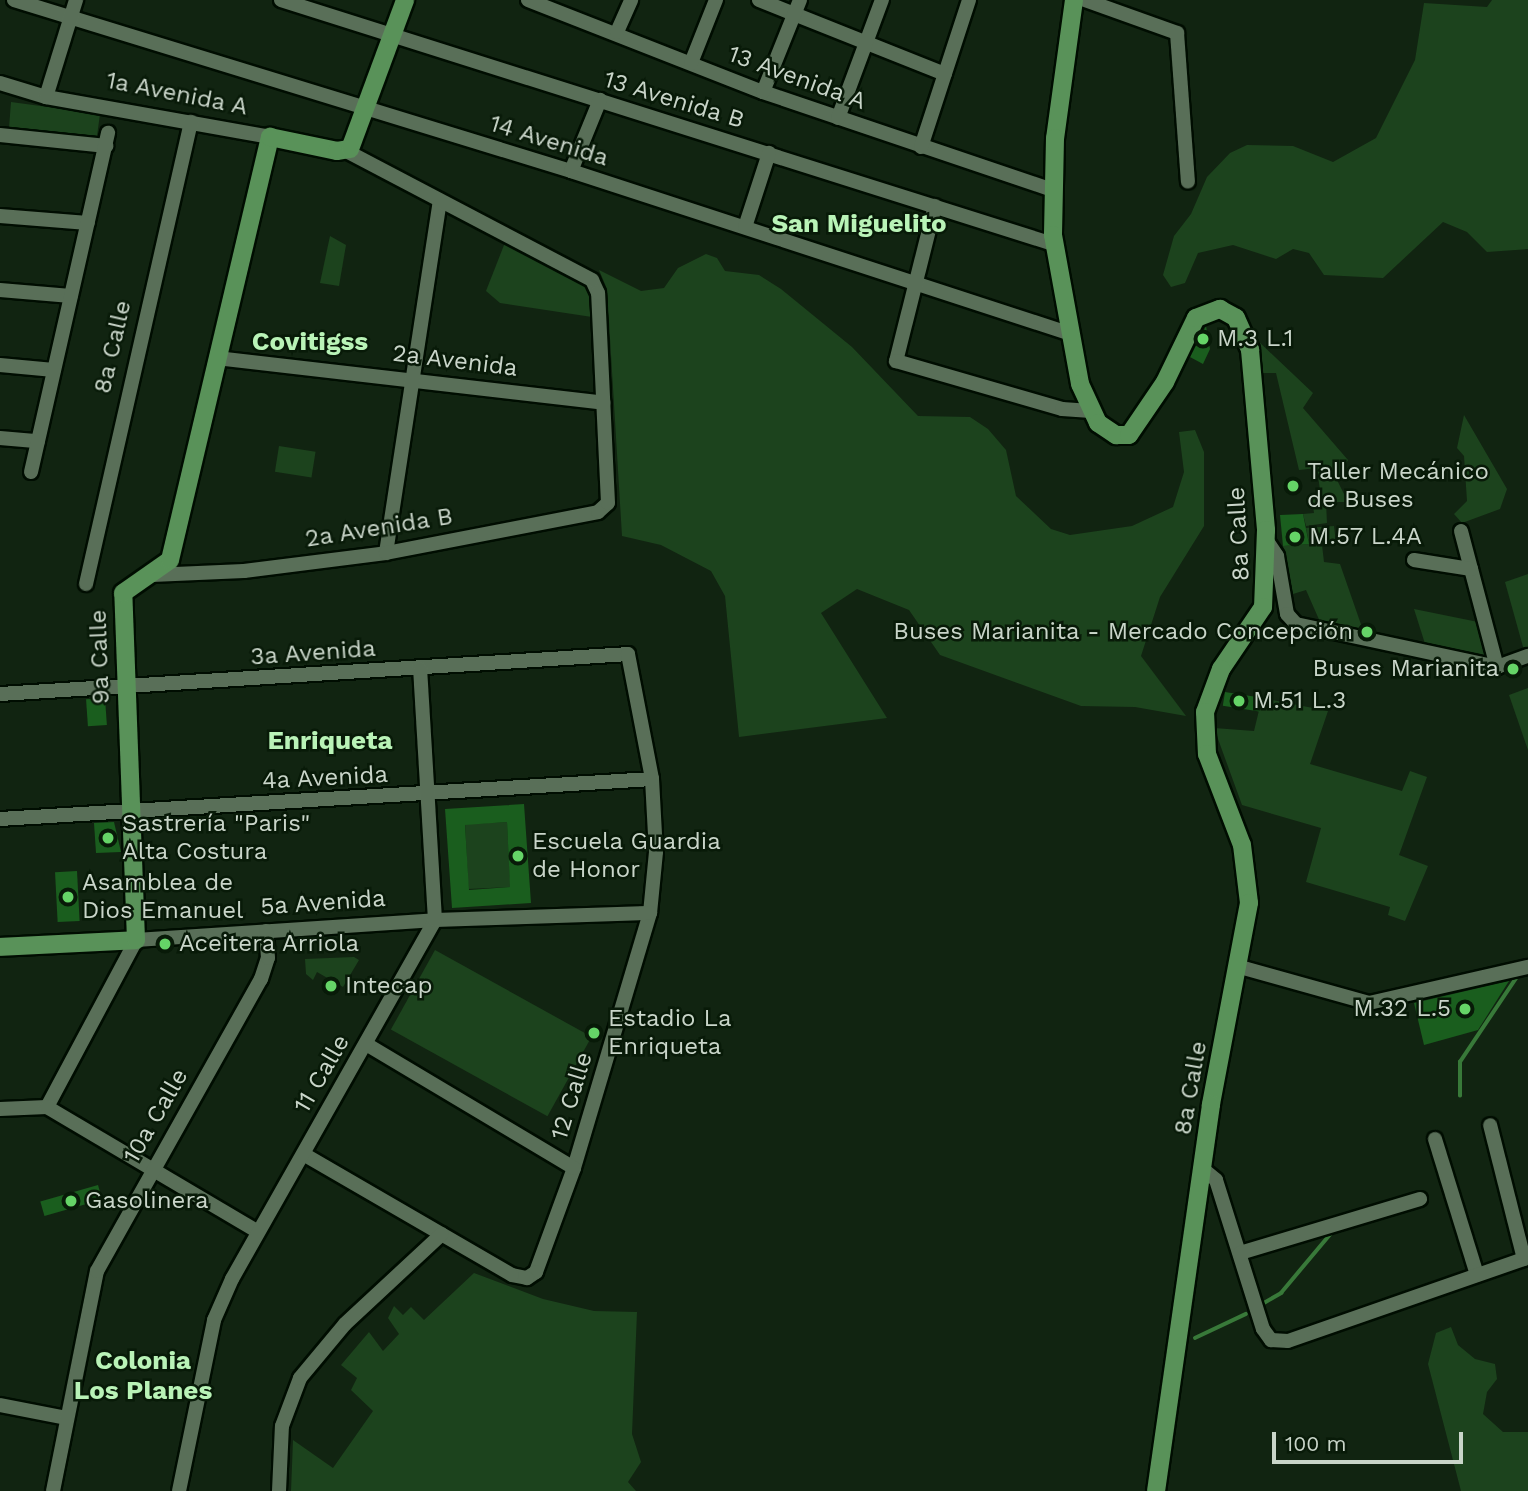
<!DOCTYPE html>
<meta charset="utf-8">
<style>
body{margin:0}
#map{position:relative;width:1528px;height:1491px;overflow:hidden;background:#112411;font-family:"Work Sans",sans-serif}
div>[style]{position:absolute}
[style*='--x']{left:calc(var(--x)*1px);top:calc(var(--y)*1px);width:calc(var(--w)*1px);rotate:calc(var(--a)*1deg)}
.green>*{inset:0;background:#1c431d;transform-origin:0 0}
.stream>*{height:3.5px;margin:-1.75px;padding:0 1.75px;transform-origin:1.75px;border-radius:1.75px;background:#387939}
.building>*{inset:0;background:#1a5e1e;transform-origin:0 0}
.roads{filter:drop-shadow(2px 0 #000d01) drop-shadow(-2px 0 #000d01) drop-shadow(0 2px #000d01) drop-shadow(0 -2px #000d01)}
.minor>*{height:14px;margin:-7px;padding:0 7px;transform-origin:7px;border-radius:7px;background:#596f58}
.major>*{height:18px;margin:-9px;padding:0 9px;transform-origin:9px;border-radius:9px;background:#599259}
.dots>*{width:19px;height:19px;translate:-50% -50%;box-sizing:border-box;border:4px solid #081a08;border-radius:50%}
span{translate:-50% -50%;white-space:nowrap;text-align:center;line-height:1.15;-webkit-text-stroke:5px #081a08;paint-order:stroke}
.street-label{font-size:24px;color:#c9d5c9}
.poi-label{font-size:24px;color:#c9d5c9}
.left{translate:0 -50%;text-align:left}
.right{translate:-100% -50%;text-align:right}
.neighbourhood-label{font-size:26px;color:#b9f3b7;font-weight:700}
.scale{position:absolute;left:1272px;top:1432px;width:191px;height:32px;box-sizing:border-box;border:4px solid #c9d5c9;border-top:0;padding-left:9px;font-size:21px;line-height:24px;white-space:nowrap;color:#c9d5c9;-webkit-text-stroke:5px #081a08;paint-order:stroke}
</style>
<div id="map">
<div class="green">
<i style="clip-path:polygon(1492px 0,1528px 0,1528px 249px,1487px 252px,1467px 232px,1443px 222px,1383px 278px,1324px 275px,1309px 253px,1293px 249px,1276px 259px,1233px 245px,1198px 253px,1185px 283px,1171px 287px,1163px 275px,1174px 236px,1191px 214px,1207px 177px,1230px 153px,1247px 145px,1293px 146px,1333px 162px,1376px 138px,1415px 60px,1424px 3px,1487px 7px)"></i>
<i style="clip-path:polygon(11px 102px,100px 114px,97px 136px,9px 128px)"></i>
<i style="clip-path:polygon(330px 236px,346px 245px,339px 286px,320px 283px)"></i>
<i style="clip-path:polygon(506px 240px,588px 287px,592px 317px,500px 303px,486px 291px)"></i>
<i style="clip-path:polygon(706px 254px,717px 258px,725px 271px,759px 275px,781px 289px,852px 347px,918px 416px,970px 417px,988px 429px,1006px 450px,1016px 496px,1051px 529px,1070px 535px,1132px 526px,1173px 507px,1184px 472px,1179px 432px,1195px 430px,1204px 452px,1204px 526px,1160px 597px,1141px 656px,1186px 716px,1135px 707px,1081px 706px,940px 655px,909px 610px,857px 589px,821px 613px,887px 718px,739px 737px,725px 596px,711px 571px,661px 545px,622px 536px,607px 289px,599px 270px,641px 291px,664px 288px,678px 268px)"></i>
<i style="clip-path:polygon(1256px 339px,1313px 393px,1303px 408px,1348px 460px,1337px 480px,1348px 502px,1326px 502px,1327px 523px,1306px 526px,1303px 514px,1314px 513px,1312px 499px,1321px 498px,1317px 468px,1299px 470px,1276px 373px,1260px 373px)"></i>
<i style="clip-path:polygon(1464px 415px,1507px 489px,1500px 509px,1462px 523px,1454px 514px,1467px 501px,1464px 456px,1457px 448px)"></i>
<i style="left:279px;top:446px;width:37px;height:26px;rotate:9deg"></i>
<i style="clip-path:polygon(1334px 526px,1336px 543px,1322px 545px,1324px 562px,1340px 564px,1364px 633px,1321px 624px,1306px 590px,1293px 594px,1283px 546px,1309px 544px,1306px 528px)"></i>
<i style="clip-path:polygon(1528px 574px,1528px 653px,1525px 654px,1505px 582px)"></i>
<i style="clip-path:polygon(1414px 609px,1483px 623px,1494px 664px,1427px 650px)"></i>
<i style="clip-path:polygon(1528px 688px,1528px 750px,1509px 695px)"></i>
<i style="clip-path:polygon(1262px 698px,1328px 711px,1310px 764px,1402px 791px,1410px 771px,1427px 777px,1399px 855px,1428px 866px,1405px 921px,1388px 915px,1390px 907px,1306px 882px,1321px 828px,1242px 805px,1214px 728px,1254px 731px)"></i>
<i style="left:507px;top:822px;width:65px;height:42px;rotate:87deg"></i>
<i style="left:435px;top:950px;width:179px;height:91px;rotate:29deg"></i>
<i style="clip-path:polygon(354px 957px,359px 960px,343px 987px,317px 972px,313px 980px,306px 974px,305px 959px)"></i>
<i style="clip-path:polygon(474px 1273px,543px 1299px,594px 1311px,637px 1312px,632px 1434px,641px 1462px,628px 1482px,636px 1491px,291px 1491px,293px 1440px,333px 1468px,373px 1411px,351px 1390px,357px 1378px,341px 1365px,369px 1332px,383px 1351px,399px 1334px,388px 1318px,394px 1306px,403px 1315px,411px 1307px,424px 1320px)"></i>
<i style="clip-path:polygon(1451px 1327px,1458px 1345px,1475px 1359px,1495px 1364px,1497px 1379px,1487px 1392px,1483px 1414px,1503px 1432px,1528px 1432px,1528px 1491px,1461px 1491px,1428px 1364px,1436px 1333px)"></i>
</div>
<div class="stream">
<i style="--x:1460;--y:1096;--w:34;--a:-90"></i>
<i style="--x:1460;--y:1062;--w:106;--a:-56.2"></i>
<i style="--x:1264;--y:1303;--w:20;--a:-30"></i>
<i style="--x:1281;--y:1293;--w:81;--a:-50"></i>
<i style="--x:1195;--y:1338;--w:56;--a:-25.2"></i>
</div>
<div class="building">
<i style="clip-path:polygon(1206px 326px,1210px 349px,1203px 364px,1190px 357px)"></i>
<i style="clip-path:polygon(1303px 514px,1309px 544px,1283px 546px,1280px 515px)"></i>
<i style="left:1225px;top:692px;width:37px;height:14px;rotate:9deg"></i>
<i style="left:105px;top:698px;width:27px;height:19px;rotate:86deg"></i>
<i style="clip-path:polygon(evenodd,524px 804px,531px 903px,452px 908px,445px 809px,524px 804px,507px 822px,510px 887px,469px 890px,465px 825px,507px 822px)"></i>
<i style="clip-path:polygon(114px 822px,121px 852px,96px 853px,94px 823px)"></i>
<i style="left:77px;top:871px;width:50px;height:22px;rotate:87deg"></i>
<i style="clip-path:polygon(1509px 981px,1478px 1030px,1424px 1045px,1414px 1003px)"></i>
<i style="left:98px;top:1185px;width:15px;height:60px;rotate:74deg"></i>
</div>
<div class="roads">
<div class="minor">
<i style="--x:14;--y:0;--w:583;--a:17.07"></i>
<i style="--x:571;--y:171;--w:523;--a:18.05"></i>
<i style="--x:281;--y:0;--w:810;--a:17.54"></i>
<i style="--x:528;--y:0;--w:252;--a:21.4"></i>
<i style="--x:763;--y:92;--w:306;--a:18.7"></i>
<i style="--x:759;--y:0;--w:200;--a:21.7"></i>
<i style="--x:1085;--y:0;--w:98;--a:19.7"></i>
<i style="--x:1177;--y:33;--w:149;--a:85.8"></i>
<i style="--x:617;--y:32;--w:35;--a:-66"></i>
<i style="--x:691;--y:63;--w:68;--a:-68.4"></i>
<i style="--x:0;--y:83;--w:48;--a:16.9"></i>
<i style="--x:46;--y:97;--w:228;--a:10.1"></i>
<i style="--x:763;--y:92;--w:99;--a:-68.1"></i>
<i style="--x:46;--y:97;--w:102;--a:-72.8"></i>
<i style="--x:838;--y:118;--w:126;--a:-69.6"></i>
<i style="--x:0;--y:135;--w:107;--a:5.9"></i>
<i style="--x:921;--y:147;--w:155;--a:-71.9"></i>
<i style="--x:571;--y:171;--w:77;--a:-67.8"></i>
<i style="--x:935;--y:206;--w:160;--a:104.1"></i>
<i style="--x:896;--y:361;--w:173;--a:16.1"></i>
<i style="--x:1062;--y:409;--w:29;--a:4"></i>
<i style="--x:0;--y:216;--w:88;--a:4.5"></i>
<i style="--x:745;--y:227;--w:78;--a:-72"></i>
<i style="--x:0;--y:290;--w:71;--a:4.8"></i>
<i style="--x:217;--y:358;--w:389;--a:6.6"></i>
<i style="--x:0;--y:365;--w:54;--a:5.3"></i>
<i style="--x:0;--y:438;--w:38;--a:5"></i>
<i style="--x:31;--y:472;--w:348;--a:-77.2"></i>
<i style="--x:1461;--y:531;--w:141;--a:75.2"></i>
<i style="--x:1267;--y:541;--w:18;--a:56"></i>
<i style="--x:1277;--y:556;--w:59;--a:80.2"></i>
<i style="--x:1287;--y:614;--w:13;--a:48"></i>
<i style="--x:1296;--y:624;--w:206;--a:12.1"></i>
<i style="--x:1497;--y:667;--w:33;--a:-20"></i>
<i style="--x:386;--y:553;--w:355;--a:-81.3"></i>
<i style="--x:1414;--y:560;--w:58;--a:9"></i>
<i style="--x:152;--y:575;--w:92;--a:-2.5"></i>
<i style="--x:244;--y:571;--w:143;--a:-7.2"></i>
<i style="--x:386;--y:553;--w:216;--a:-10.9"></i>
<i style="--x:598;--y:512;--w:13;--a:-42"></i>
<i style="--x:608;--y:503;--w:210;--a:-92.7"></i>
<i style="--x:598;--y:293;--w:14;--a:-115"></i>
<i style="--x:592;--y:280;--w:278;--a:-152.3"></i>
<i style="--x:86;--y:584;--w:474;--a:-77.2"></i>
<i style="--x:0;--y:694;--w:629;--a:-3.64"></i>
<i style="--x:628;--y:654;--w:127;--a:79.1"></i>
<i style="--x:652;--y:779;--w:73;--a:86.9"></i>
<i style="--x:656;--y:852;--w:61;--a:95.6"></i>
<i style="--x:650;--y:913;--w:266;--a:106.6"></i>
<i style="--x:574;--y:1168;--w:111;--a:110.1"></i>
<i style="--x:536;--y:1272;--w:11;--a:146"></i>
<i style="--x:527;--y:1278;--w:15;--a:-169"></i>
<i style="--x:512;--y:1275;--w:241;--a:-149.9"></i>
<i style="--x:0;--y:819;--w:653;--a:-3.51"></i>
<i style="--x:1240;--y:967;--w:134;--a:15.6"></i>
<i style="--x:1369;--y:1003;--w:163;--a:-12.8"></i>
<i style="--x:366;--y:1044;--w:242;--a:30.8"></i>
<i style="--x:47;--y:1107;--w:189;--a:-61.9"></i>
<i style="--x:136;--y:940;--w:300;--a:-3.8"></i>
<i style="--x:435;--y:920;--w:215;--a:-1.9"></i>
<i style="--x:0;--y:1109;--w:47;--a:-2.4"></i>
<i style="--x:47;--y:1107;--w:244;--a:30.6"></i>
<i style="--x:1435;--y:1139;--w:142;--a:72.8"></i>
<i style="--x:1203;--y:1169;--w:17;--a:40"></i>
<i style="--x:1216;--y:1180;--w:156;--a:72.5"></i>
<i style="--x:1263;--y:1329;--w:14;--a:54"></i>
<i style="--x:1271;--y:1340;--w:17;--a:3"></i>
<i style="--x:1288;--y:1341;--w:250;--a:-19.2"></i>
<i style="--x:1524;--y:1259;--w:138;--a:-104.2"></i>
<i style="--x:1240;--y:1253;--w:188;--a:-16.7"></i>
<i style="--x:0;--y:1405;--w:68;--a:11"></i>
<i style="--x:53;--y:1491;--w:224;--a:-78.7"></i>
<i style="--x:97;--y:1271;--w:335;--a:-60.7"></i>
<i style="--x:261;--y:979;--w:22;--a:-72"></i>
<i style="--x:268;--y:958;--w:27;--a:-94"></i>
<i style="--x:179;--y:1491;--w:175;--a:-78.4"></i>
<i style="--x:214;--y:1320;--w:45;--a:-66.3"></i>
<i style="--x:232;--y:1279;--w:412;--a:-60.5"></i>
<i style="--x:435;--y:920;--w:252;--a:-93.4"></i>
<i style="--x:279;--y:1491;--w:65;--a:-87.4"></i>
<i style="--x:282;--y:1426;--w:51;--a:-69.4"></i>
<i style="--x:300;--y:1378;--w:70;--a:-50.2"></i>
<i style="--x:345;--y:1324;--w:132;--a:-42.9"></i>
</div>
<div class="major">
<i style="--x:1074;--y:0;--w:139;--a:97.8"></i>
<i style="--x:1055;--y:138;--w:97;--a:91.2"></i>
<i style="--x:1053;--y:235;--w:151;--a:79.7"></i>
<i style="--x:1080;--y:384;--w:43;--a:65.2"></i>
<i style="--x:1098;--y:423;--w:22;--a:34"></i>
<i style="--x:1116;--y:435;--w:13;--a:0"></i>
<i style="--x:1129;--y:435;--w:64;--a:-55.8"></i>
<i style="--x:1165;--y:382;--w:71;--a:-64.2"></i>
<i style="--x:1196;--y:318;--w:26;--a:-21"></i>
<i style="--x:1220;--y:309;--w:18;--a:29"></i>
<i style="--x:1236;--y:318;--w:35;--a:66"></i>
<i style="--x:1250;--y:350;--w:181;--a:84.9"></i>
<i style="--x:1266;--y:530;--w:77;--a:92.2"></i>
<i style="--x:1263;--y:607;--w:75;--a:124.1"></i>
<i style="--x:1221;--y:669;--w:46;--a:110.4"></i>
<i style="--x:1205;--y:712;--w:42;--a:87.3"></i>
<i style="--x:1207;--y:754;--w:97;--a:69"></i>
<i style="--x:1242;--y:845;--w:58;--a:83.1"></i>
<i style="--x:1249;--y:903;--w:206;--a:100.7"></i>
<i style="--x:1211;--y:1105;--w:390;--a:98.1"></i>
<i style="--x:0;--y:947;--w:136;--a:-2.9"></i>
<i style="--x:136;--y:940;--w:347;--a:-92.1"></i>
<i style="--x:123;--y:593;--w:57;--a:-35.1"></i>
<i style="--x:170;--y:560;--w:435;--a:-76.7"></i>
<i style="--x:270;--y:137;--w:68;--a:11.8"></i>
<i style="--x:337;--y:151;--w:13;--a:-9"></i>
<i style="--x:350;--y:149;--w:159;--a:-69.7"></i>
</div>
</div>
<div class="dots">
<i style="left:1203px;top:339px;background:#65d467"></i>
<i style="left:1293px;top:486px;background:#65d467"></i>
<i style="left:1295px;top:537px;background:#65d467"></i>
<i style="left:1367px;top:632px;background:#65d467"></i>
<i style="left:1513px;top:669px;background:#65d467"></i>
<i style="left:1239px;top:701px;background:#65d467"></i>
<i style="left:108px;top:838px;background:#65d467"></i>
<i style="left:518px;top:856px;background:#65d467"></i>
<i style="left:68px;top:897px;background:#65d467"></i>
<i style="left:165px;top:944px;background:#65d467"></i>
<i style="left:331px;top:986px;background:#65d467"></i>
<i style="left:1465px;top:1009px;background:#65d467"></i>
<i style="left:594px;top:1033px;background:#65d467"></i>
<i style="left:71px;top:1201px;background:#65d467"></i>
</div>
<div class="street-label">
<span style="left:797px;top:78px;rotate:20deg">13 Avenida A</span>
<span style="left:177px;top:94px;rotate:11deg">1a Avenida A</span>
<span style="left:674px;top:100px;rotate:17deg">13 Avenida B</span>
<span style="left:549px;top:141px;rotate:17deg">14 Avenida</span>
<span style="left:113px;top:347px;rotate:-77deg">8a Calle</span>
<span style="left:455px;top:361px;rotate:7deg">2a Avenida</span>
<span style="left:379px;top:528px;rotate:-9deg">2a Avenida B</span>
<span style="left:1239px;top:534px;rotate:-93deg">8a Calle</span>
<span style="left:313px;top:653px;rotate:-4deg">3a Avenida</span>
<span style="left:100px;top:657px;rotate:-92deg">9a Calle</span>
<span style="left:325px;top:778px;rotate:-3deg">4a Avenida</span>
<span style="left:323px;top:903px;rotate:-4deg">5a Avenida</span>
<span style="left:322px;top:1074px;rotate:-60deg">11 Calle</span>
<span style="left:1191px;top:1088px;rotate:-80deg">8a Calle</span>
<span style="left:572px;top:1096px;rotate:-73deg">12 Calle</span>
<span style="left:156px;top:1116px;rotate:-60deg">10a Calle</span>
</div>
<div class="poi-label">
<span class="left" style="left:1217px;top:339px">M.3 L.1</span>
<span class="left" style="left:1307px;top:486px">Taller Mecánico<br>de Buses</span>
<span class="left" style="left:1309px;top:537px">M.57 L.4A</span>
<span class="right" style="left:1353px;top:632px">Buses Marianita - Mercado Concepción</span>
<span class="right" style="left:1499px;top:669px">Buses Marianita</span>
<span class="left" style="left:1253px;top:701px">M.51 L.3</span>
<span class="left" style="left:122px;top:838px">Sastrería "Paris"<br>Alta Costura</span>
<span class="left" style="left:532px;top:856px">Escuela Guardia<br>de Honor</span>
<span class="left" style="left:82px;top:897px">Asamblea de<br>Dios Emanuel</span>
<span class="left" style="left:179px;top:944px">Aceitera Arriola</span>
<span class="left" style="left:345px;top:986px">Intecap</span>
<span class="right" style="left:1451px;top:1009px">M.32 L.5</span>
<span class="left" style="left:608px;top:1033px">Estadio La<br>Enriqueta</span>
<span class="left" style="left:85px;top:1201px">Gasolinera</span>
</div>
<div class="neighbourhood-label">
<span style="left:859px;top:224px">San Miguelito</span>
<span style="left:310px;top:342px">Covitigss</span>
<span style="left:330px;top:741px">Enriqueta</span>
<span style="left:143px;top:1376px">Colonia<br>Los Planes</span>
</div>
<div class="scale">100 m</div>
</div>
